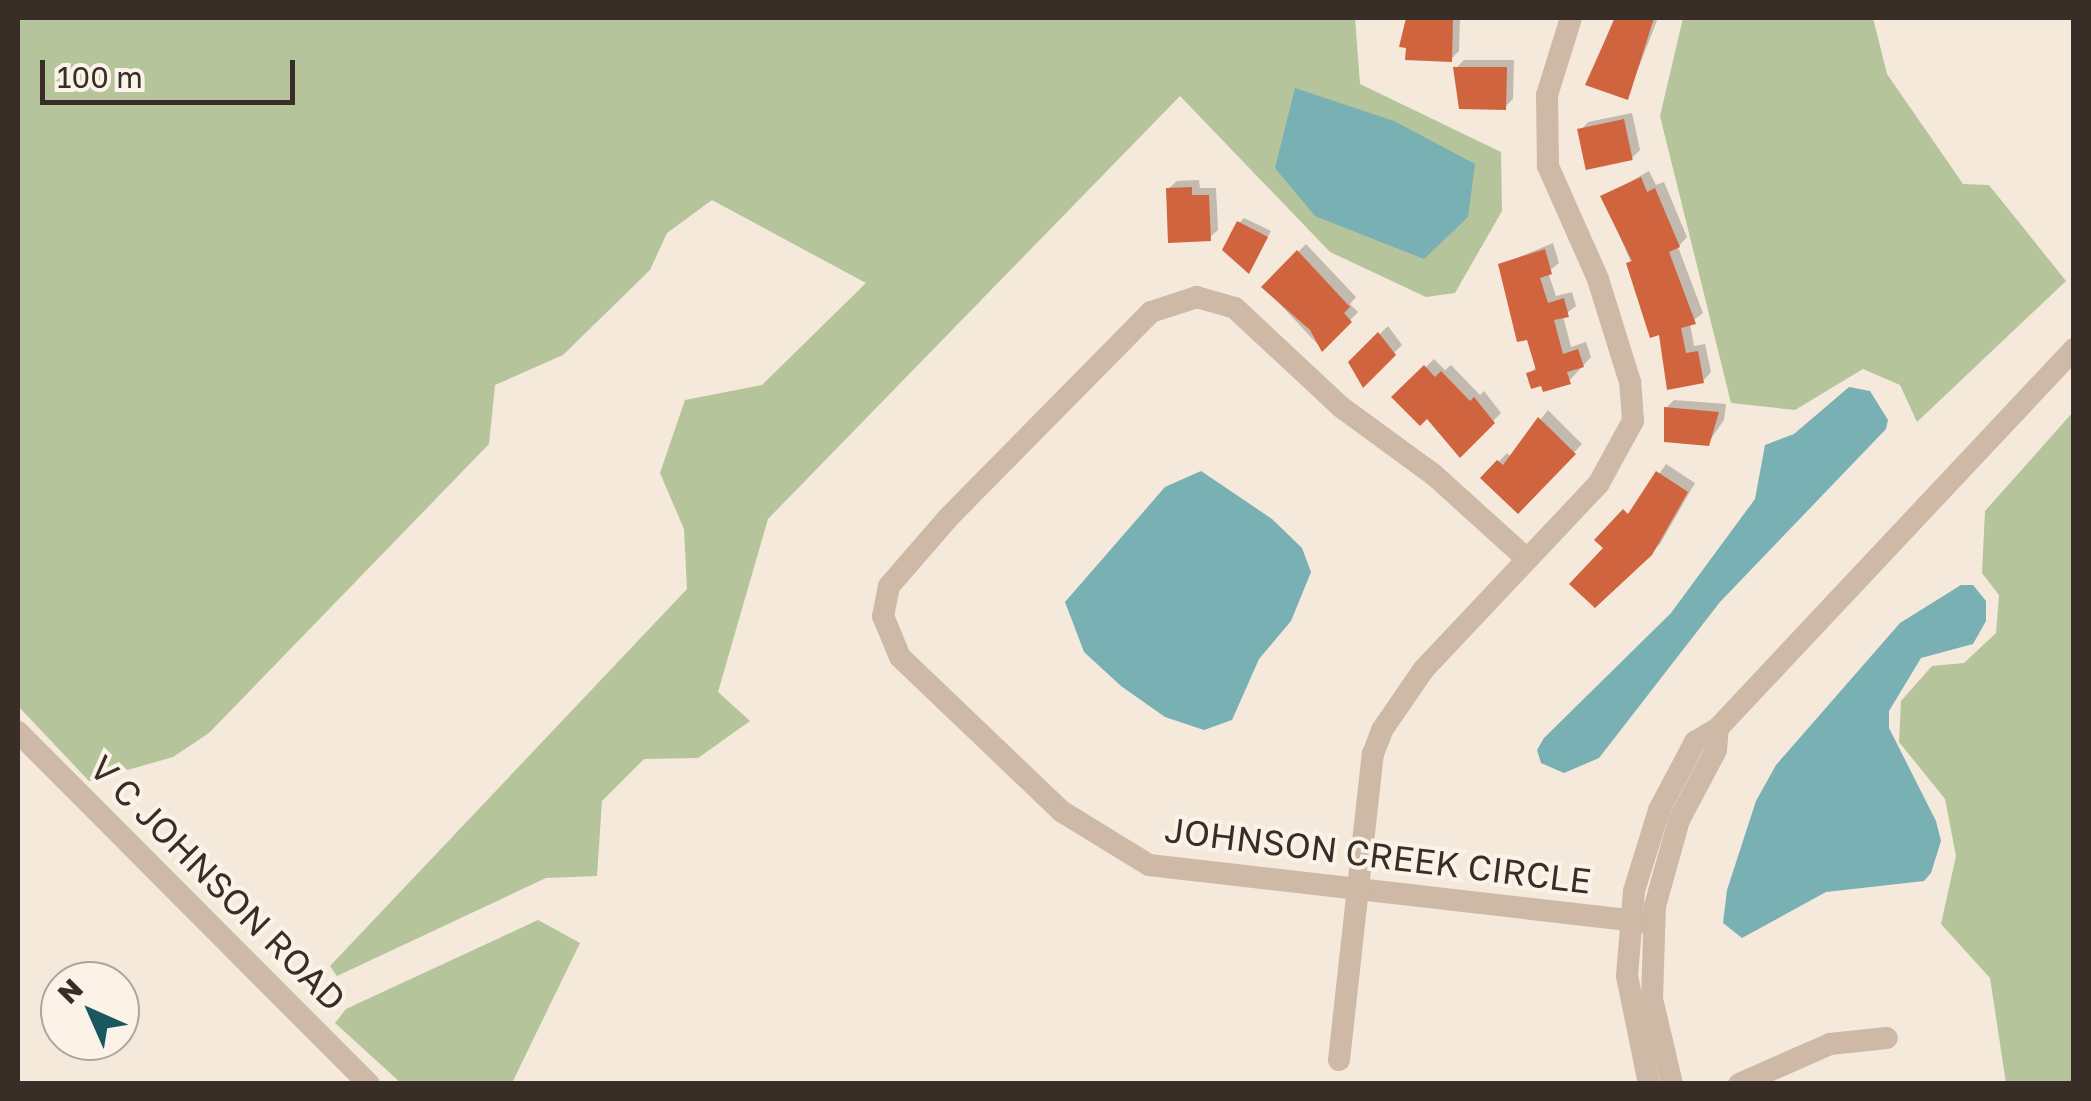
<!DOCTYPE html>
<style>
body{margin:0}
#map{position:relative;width:2091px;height:1101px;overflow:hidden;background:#f4e9db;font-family:"Golos Text",sans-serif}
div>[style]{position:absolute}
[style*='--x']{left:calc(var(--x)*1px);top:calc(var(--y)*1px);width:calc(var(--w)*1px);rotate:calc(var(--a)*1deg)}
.green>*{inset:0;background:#b5c49a}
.water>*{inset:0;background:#78b0b3}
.shadow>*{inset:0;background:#0003}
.building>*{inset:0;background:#d0643e;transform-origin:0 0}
.minor>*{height:22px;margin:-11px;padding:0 11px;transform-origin:11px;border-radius:11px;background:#cdb9a6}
span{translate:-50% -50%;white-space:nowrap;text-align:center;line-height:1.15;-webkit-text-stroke:8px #fbf3e8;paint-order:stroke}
.street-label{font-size:35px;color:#392d28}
.frame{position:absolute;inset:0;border:20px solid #392d28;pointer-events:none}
.north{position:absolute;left:40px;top:961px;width:100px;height:100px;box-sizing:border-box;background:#fbf3e8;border:2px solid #ada49b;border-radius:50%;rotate:315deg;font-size:28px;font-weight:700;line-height:40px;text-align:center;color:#392d28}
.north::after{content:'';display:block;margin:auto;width:35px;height:45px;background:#19585e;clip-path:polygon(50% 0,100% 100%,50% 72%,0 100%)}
.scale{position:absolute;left:40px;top:60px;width:255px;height:45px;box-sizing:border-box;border:5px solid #392d28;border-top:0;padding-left:12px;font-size:30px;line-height:35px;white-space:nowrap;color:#392d28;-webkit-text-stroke:8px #fbf3e8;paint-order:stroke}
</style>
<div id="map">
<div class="green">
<i style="clip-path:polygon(18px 18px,1355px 18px,1360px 84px,1501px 152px,1502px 211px,1455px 293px,1426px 297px,1330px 252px,1180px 96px,768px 519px,718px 692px,750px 721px,698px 758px,644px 759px,602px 801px,597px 876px,546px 878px,337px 976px,330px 966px,687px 589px,684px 529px,660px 473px,685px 400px,762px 385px,866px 283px,712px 200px,667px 233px,650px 270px,563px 355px,495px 385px,489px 444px,209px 733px,173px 757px,89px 781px,18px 706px)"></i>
<i style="clip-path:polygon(1683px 18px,1873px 18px,1887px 74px,1963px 184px,1989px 185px,2066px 281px,1917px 422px,1900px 385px,1863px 369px,1795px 410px,1731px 403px,1660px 116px)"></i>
<i style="clip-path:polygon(2073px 412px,2073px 1083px,2006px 1083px,1990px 978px,1941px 924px,1956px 856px,1945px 799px,1899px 742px,1901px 701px,1932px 666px,1964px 663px,1996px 633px,1999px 595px,1982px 573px,1985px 511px)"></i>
<i style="clip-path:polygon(538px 920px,580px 943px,512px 1083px,401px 1083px,335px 1023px,346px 1009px)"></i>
</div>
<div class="water">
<i style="clip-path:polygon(1295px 88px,1394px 121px,1475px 164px,1468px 217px,1424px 259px,1315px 216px,1275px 168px)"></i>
<i style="clip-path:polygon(1849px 387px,1870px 391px,1888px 420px,1886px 429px,1720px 602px,1599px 758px,1564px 773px,1541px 763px,1537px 750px,1544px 738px,1671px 613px,1755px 499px,1765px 445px,1794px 434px)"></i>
<i style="clip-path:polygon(1201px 471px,1272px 519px,1302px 548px,1311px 572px,1291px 621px,1259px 659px,1232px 720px,1204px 730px,1165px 717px,1121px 686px,1084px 652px,1065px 602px,1165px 487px)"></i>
<i style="clip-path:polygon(1961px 585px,1973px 585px,1986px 601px,1986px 621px,1973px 644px,1921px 658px,1889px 711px,1889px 728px,1936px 821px,1941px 841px,1931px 873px,1924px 881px,1826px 892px,1742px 938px,1723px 923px,1727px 890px,1756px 801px,1776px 765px,1900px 623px)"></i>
</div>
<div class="shadow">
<i style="clip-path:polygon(1460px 18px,1459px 51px,1451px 59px,1409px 19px)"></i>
<i style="clip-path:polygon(1614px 18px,1658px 18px,1627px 97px,1588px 83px)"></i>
<i style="clip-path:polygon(1464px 60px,1514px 60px,1513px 99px,1505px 107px,1456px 68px)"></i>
<i style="clip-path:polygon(1632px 113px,1640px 150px,1632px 158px,1580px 131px,1588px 122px)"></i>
<i style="clip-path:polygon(1649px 171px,1656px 185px,1664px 182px,1687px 237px,1678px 247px,1703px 313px,1690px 323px,1694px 346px,1705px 344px,1711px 372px,1703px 381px,1661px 332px,1603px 197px)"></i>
<i style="clip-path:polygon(1199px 180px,1200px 188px,1216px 188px,1218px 230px,1209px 238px,1168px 189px,1177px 181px)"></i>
<i style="clip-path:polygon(1244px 218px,1271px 231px,1249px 271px,1239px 223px)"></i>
<i style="clip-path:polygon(1553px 243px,1559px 263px,1548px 272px,1556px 296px,1572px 292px,1576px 306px,1563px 316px,1571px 347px,1586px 342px,1591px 357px,1569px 381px,1542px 383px,1529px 374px,1537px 366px,1500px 265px)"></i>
<i style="clip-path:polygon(1306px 244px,1356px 297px,1350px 304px,1358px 312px,1322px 349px,1264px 287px)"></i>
<i style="clip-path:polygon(1388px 326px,1402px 345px,1363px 384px,1351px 362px)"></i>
<i style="clip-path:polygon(1434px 359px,1445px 370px,1451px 365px,1480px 395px,1484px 391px,1501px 413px,1461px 454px,1428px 415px,1395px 397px)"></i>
<i style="clip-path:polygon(1674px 400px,1726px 404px,1724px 420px,1708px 443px,1666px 408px)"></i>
<i style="clip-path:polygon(1548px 410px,1582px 444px,1518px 511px,1483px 478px,1507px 453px,1511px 457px)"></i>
<i style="clip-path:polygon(1666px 464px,1695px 483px,1660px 544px,1596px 605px,1606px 548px,1597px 540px,1637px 506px)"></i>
</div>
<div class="building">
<i style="clip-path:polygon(1406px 18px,1453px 19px,1452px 62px,1405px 60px,1406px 48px,1399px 47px)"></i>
<i style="clip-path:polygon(1615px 18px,1654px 18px,1628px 100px,1585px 85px)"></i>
<i style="clip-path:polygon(1453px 67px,1507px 67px,1506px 110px,1459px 109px)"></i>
<i style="left:1624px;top:119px;width:42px;height:48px;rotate:78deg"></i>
<i style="clip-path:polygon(1641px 177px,1647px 192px,1655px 188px,1680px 247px,1669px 252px,1696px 324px,1681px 328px,1686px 353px,1698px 351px,1704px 383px,1667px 390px,1659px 335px,1650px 338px,1626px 263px,1632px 261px,1600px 196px)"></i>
<i style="clip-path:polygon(1192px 187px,1192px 195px,1209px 195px,1211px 241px,1168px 243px,1166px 188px)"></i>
<i style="clip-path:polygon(1237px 221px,1268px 237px,1249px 274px,1222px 250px)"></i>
<i style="clip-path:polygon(1545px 249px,1552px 274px,1540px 278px,1548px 303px,1564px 298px,1569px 317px,1554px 320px,1563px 354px,1578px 349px,1584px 367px,1567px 372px,1571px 384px,1543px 392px,1541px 386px,1531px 389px,1526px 373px,1536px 370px,1527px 340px,1517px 342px,1498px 264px)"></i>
<i style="clip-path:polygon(1297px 250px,1350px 307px,1344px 313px,1352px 322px,1322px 352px,1310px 330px,1261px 287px)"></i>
<i style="clip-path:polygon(1378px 332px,1396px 355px,1363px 388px,1348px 362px)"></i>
<i style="clip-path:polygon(1424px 365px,1435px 377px,1441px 371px,1470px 401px,1474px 397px,1495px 423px,1460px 458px,1427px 419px,1420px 426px,1391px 397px)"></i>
<i style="clip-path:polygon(1664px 407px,1719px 412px,1709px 446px,1664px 442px)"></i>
<i style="clip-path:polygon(1538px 417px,1576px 454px,1518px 514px,1480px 478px,1497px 460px,1503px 465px)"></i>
<i style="clip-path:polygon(1656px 471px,1688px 492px,1652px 555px,1595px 608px,1569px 584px,1603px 548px,1594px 540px,1623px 509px,1628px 514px)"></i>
</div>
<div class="minor">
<i style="--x:1527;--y:559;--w:125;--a:-137.9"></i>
<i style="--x:1434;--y:475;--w:115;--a:-143.8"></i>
<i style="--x:1341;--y:407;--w:145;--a:-137"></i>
<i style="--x:1235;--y:308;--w:40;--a:-164"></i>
<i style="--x:1197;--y:297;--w:48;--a:161.9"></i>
<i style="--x:1151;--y:312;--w:289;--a:134.6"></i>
<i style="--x:948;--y:518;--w:90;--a:130.9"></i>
<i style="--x:889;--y:586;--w:31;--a:101"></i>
<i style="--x:883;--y:616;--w:44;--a:67.5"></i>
<i style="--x:900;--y:657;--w:223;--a:43.7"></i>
<i style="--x:1061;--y:811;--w:103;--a:31.5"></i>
<i style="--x:1149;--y:865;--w:508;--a:6.55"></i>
<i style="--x:18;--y:732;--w:497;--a:45.1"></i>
<i style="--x:1339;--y:1060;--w:308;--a:-83.7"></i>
<i style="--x:1373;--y:754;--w:26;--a:-69"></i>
<i style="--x:1382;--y:730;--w:74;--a:-55.5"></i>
<i style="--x:1424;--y:669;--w:255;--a:-46.7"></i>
<i style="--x:1599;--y:483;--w:71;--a:-61.3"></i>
<i style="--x:1633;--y:421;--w:39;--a:-94"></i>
<i style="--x:1630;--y:382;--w:108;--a:-107.3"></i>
<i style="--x:1598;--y:279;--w:124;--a:-113.9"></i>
<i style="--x:1548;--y:166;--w:71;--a:-90.8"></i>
<i style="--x:1547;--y:95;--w:81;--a:-72.7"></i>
<i style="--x:1649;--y:1084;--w:110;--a:-101.5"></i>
<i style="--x:1627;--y:976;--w:85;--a:-85.3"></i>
<i style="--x:1634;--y:891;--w:85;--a:-72.8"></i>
<i style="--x:1659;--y:810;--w:77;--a:-62.1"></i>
<i style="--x:1695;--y:742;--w:27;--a:-31"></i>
<i style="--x:1718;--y:728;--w:520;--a:-46.79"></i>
<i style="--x:1672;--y:1084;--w:87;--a:-103.2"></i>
<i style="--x:1652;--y:999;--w:93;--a:-88.2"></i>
<i style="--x:1655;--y:906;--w:89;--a:-74.4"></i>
<i style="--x:1679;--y:820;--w:79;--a:-62.1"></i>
<i style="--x:1716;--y:750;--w:22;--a:-85"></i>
<i style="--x:1739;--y:1084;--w:99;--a:-23.7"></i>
<i style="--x:1830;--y:1044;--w:57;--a:-6"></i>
</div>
<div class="street-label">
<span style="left:1378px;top:855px;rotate:7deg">JOHNSON CREEK CIRCLE</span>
<span style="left:218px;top:883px;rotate:45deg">V C JOHNSON ROAD</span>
</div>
<div class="frame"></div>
<div class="north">N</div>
<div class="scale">100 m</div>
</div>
